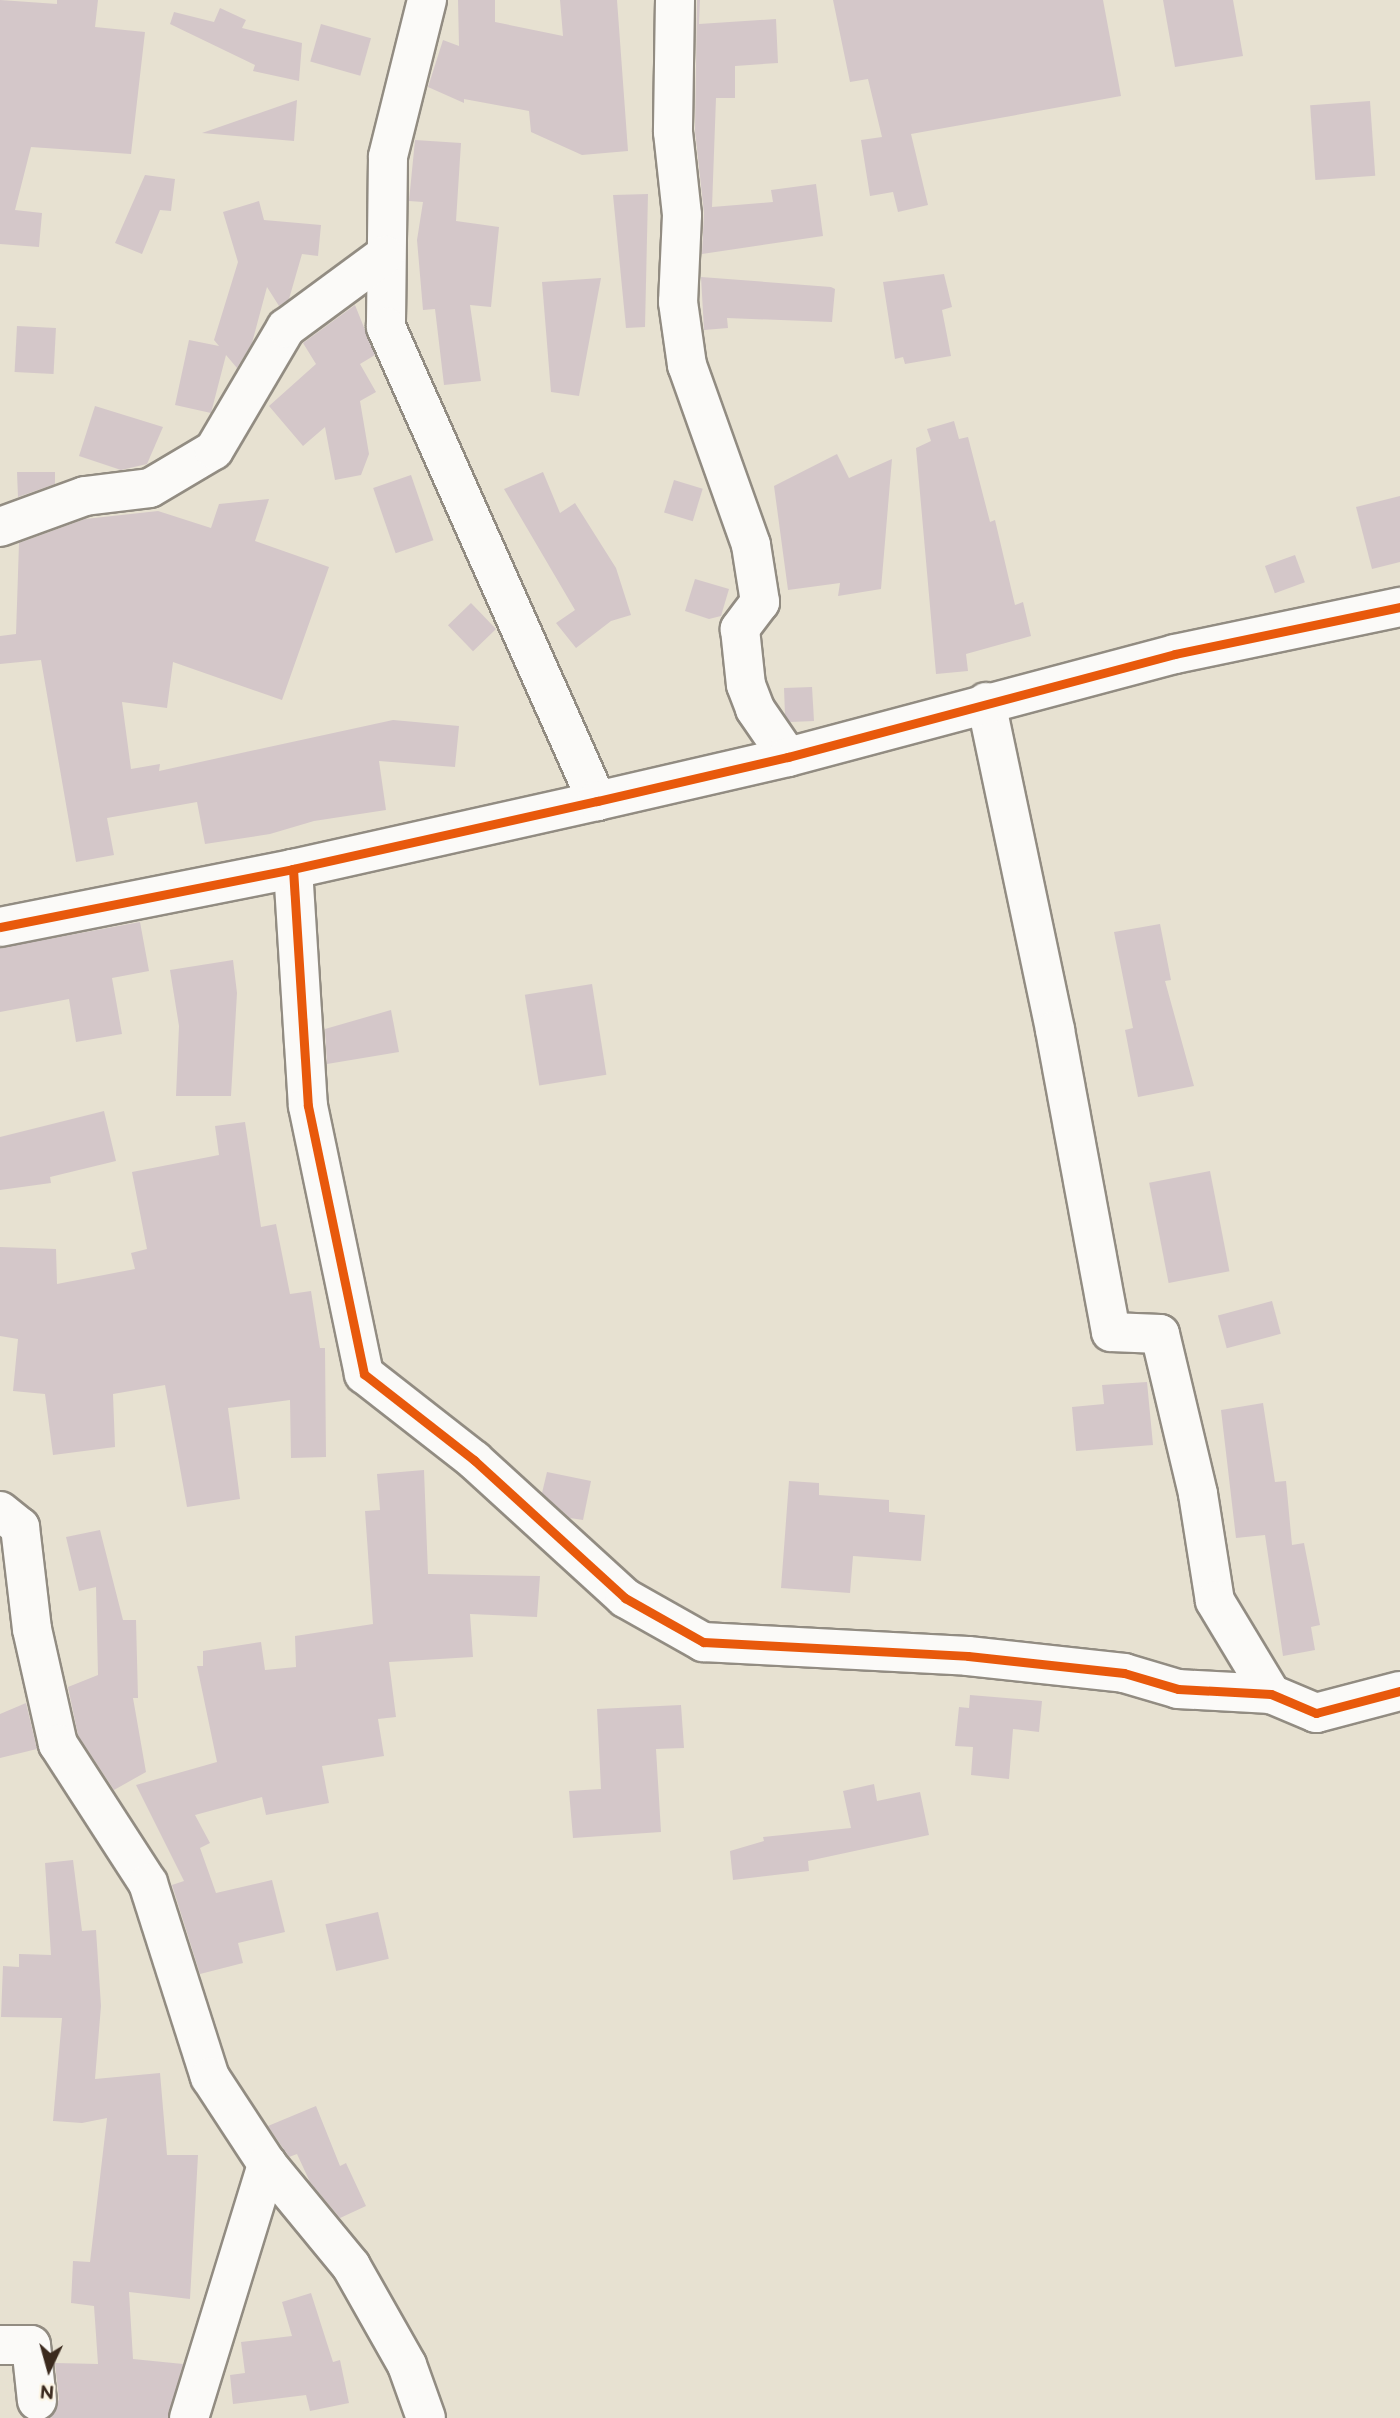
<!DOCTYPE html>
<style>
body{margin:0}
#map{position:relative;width:1400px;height:2418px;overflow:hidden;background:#e7e1d1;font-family:"Balsamiq Sans",sans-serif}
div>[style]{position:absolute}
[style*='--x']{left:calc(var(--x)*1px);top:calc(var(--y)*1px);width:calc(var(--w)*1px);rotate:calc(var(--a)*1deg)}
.building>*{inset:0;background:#d4c7c9;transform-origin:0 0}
.roads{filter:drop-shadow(2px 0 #928c82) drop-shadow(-2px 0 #928c82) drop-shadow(0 2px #928c82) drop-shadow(0 -2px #928c82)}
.minor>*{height:38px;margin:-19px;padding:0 19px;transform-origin:19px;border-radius:19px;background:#fbfaf8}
.cycleway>*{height:9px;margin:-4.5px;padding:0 4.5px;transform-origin:4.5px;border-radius:4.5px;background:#e8590c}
span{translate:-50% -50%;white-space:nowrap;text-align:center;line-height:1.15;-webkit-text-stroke:7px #fcf5e5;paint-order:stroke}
.north{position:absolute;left:14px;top:2334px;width:70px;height:70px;-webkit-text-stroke:5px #fcf5e5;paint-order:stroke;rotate:185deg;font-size:19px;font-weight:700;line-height:28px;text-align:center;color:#3b2a1e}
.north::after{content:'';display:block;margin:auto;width:24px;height:32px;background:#3b2a1e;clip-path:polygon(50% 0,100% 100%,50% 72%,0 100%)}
</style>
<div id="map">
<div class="building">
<i style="clip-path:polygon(0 0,57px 4px,57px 0,98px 0,95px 27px,145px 32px,131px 154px,31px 147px,15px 210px,42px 213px,39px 247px,0 244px)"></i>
<i style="clip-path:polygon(458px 0,495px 0,495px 22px,563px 36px,560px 0,617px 0,628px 151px,582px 155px,531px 132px,529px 111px,464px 99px,464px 103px,428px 87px,443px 40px,459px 46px)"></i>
<i style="clip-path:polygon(697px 0,700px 0,699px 24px,776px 19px,778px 63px,735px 66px,735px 98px,716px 98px,712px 207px,773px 202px,771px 190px,816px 184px,823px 236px,702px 254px,704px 213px,695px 131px)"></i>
<i style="clip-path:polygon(833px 0,1103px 0,1121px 96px,911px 134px,928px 205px,898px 212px,893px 192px,870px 196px,861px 140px,882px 137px,868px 79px,850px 82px)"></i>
<i style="clip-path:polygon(1163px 0,1233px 0,1243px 56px,1175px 67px)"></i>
<i style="clip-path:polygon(220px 8px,246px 20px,242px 28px,302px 43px,299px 81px,253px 71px,255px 65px,170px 24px,174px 12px,214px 22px)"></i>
<i style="left:321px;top:24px;width:52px;height:39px;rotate:16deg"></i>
<i style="clip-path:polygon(297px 100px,294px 141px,202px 133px)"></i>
<i style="left:1370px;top:101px;width:75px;height:60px;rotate:86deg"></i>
<i style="clip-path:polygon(415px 140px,461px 143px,456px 221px,499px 227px,491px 307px,470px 305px,481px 381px,444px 385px,435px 309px,423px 310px,417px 240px,423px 202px,409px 201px)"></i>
<i style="clip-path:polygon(145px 175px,175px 179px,171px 211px,160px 210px,142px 254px,115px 243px)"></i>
<i style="clip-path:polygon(648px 194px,645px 327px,626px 328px,613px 195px)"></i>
<i style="clip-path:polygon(259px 201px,264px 220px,321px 225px,318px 256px,302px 254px,289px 299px,279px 306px,267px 287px,252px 343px,237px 368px,226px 355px,211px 413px,175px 405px,189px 340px,219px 346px,214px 340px,238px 262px,223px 212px)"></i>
<i style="clip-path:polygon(944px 274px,952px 307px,942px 310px,951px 356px,905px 364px,903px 357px,895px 359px,883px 282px)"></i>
<i style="clip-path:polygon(701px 277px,831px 287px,835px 289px,832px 322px,727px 318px,728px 328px,704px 330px)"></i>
<i style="clip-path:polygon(601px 278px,579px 396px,551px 392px,542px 282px)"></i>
<i style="clip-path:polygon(355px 305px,375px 355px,360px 364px,376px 392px,360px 401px,369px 454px,361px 475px,335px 480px,325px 427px,303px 446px,269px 406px,316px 364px,303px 343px)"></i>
<i style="left:17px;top:326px;width:39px;height:46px;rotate:3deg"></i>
<i style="clip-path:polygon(95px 406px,163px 427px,147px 464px,121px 470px,79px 456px)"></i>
<i style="clip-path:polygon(954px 421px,959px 439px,968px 437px,990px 522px,995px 520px,1015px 605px,1023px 602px,1031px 636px,966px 654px,968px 671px,936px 674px,916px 448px,931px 441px,927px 429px)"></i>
<i style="clip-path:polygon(837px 454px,849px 478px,892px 459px,881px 589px,838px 596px,840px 583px,788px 590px,774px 486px)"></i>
<i style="clip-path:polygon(17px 472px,55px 472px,55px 484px,18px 497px)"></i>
<i style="clip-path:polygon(543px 472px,560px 513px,575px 503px,616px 568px,631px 615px,611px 621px,576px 648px,556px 623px,575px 610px,504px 489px)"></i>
<i style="left:411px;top:475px;width:69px;height:40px;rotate:71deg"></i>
<i style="left:674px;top:480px;width:30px;height:34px;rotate:17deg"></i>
<i style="clip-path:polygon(1400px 496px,1400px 562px,1372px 569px,1356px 507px)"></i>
<i style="clip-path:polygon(269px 499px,255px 541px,329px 567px,282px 700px,173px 662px,167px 708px,122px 702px,131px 769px,160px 764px,159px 771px,393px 720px,459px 726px,455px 767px,379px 761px,386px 810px,314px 821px,270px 834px,205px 844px,197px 802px,107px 818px,114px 855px,76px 862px,41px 660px,0 664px,0 636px,16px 634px,19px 543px,85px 519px,158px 511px,211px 528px,219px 504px)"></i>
<i style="left:1295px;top:555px;width:29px;height:32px;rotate:70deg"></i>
<i style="clip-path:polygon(695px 579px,729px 589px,721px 616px,709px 619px,685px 611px)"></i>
<i style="left:471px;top:603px;width:36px;height:32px;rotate:46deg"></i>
<i style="clip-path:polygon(812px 687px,814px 721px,790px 722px,785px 715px,784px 688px)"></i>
<i style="clip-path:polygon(140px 922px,149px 971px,112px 978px,122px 1034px,76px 1042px,69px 999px,0 1012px,0 948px)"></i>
<i style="clip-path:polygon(1160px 924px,1171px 980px,1165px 981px,1194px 1086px,1138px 1097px,1125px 1030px,1133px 1028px,1114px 932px)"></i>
<i style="clip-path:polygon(233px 960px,237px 993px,231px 1096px,176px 1096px,179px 1026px,170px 970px)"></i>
<i style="left:592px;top:984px;width:92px;height:68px;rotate:81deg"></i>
<i style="clip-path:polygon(391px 1010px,399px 1052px,327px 1064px,325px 1029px)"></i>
<i style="clip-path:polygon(104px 1111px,116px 1161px,50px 1177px,51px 1183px,0 1190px,0 1137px)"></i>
<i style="clip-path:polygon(245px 1122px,261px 1227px,276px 1224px,290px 1294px,311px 1291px,320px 1348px,325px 1348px,326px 1457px,291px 1458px,290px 1400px,228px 1408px,240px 1499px,187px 1507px,165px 1385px,113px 1394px,115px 1447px,53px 1455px,45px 1394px,13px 1391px,18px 1339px,0 1336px,0 1247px,56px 1249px,57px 1284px,135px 1269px,131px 1253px,147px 1249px,132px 1172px,219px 1155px,215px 1126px)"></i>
<i style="left:1210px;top:1171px;width:102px;height:62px;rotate:79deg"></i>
<i style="left:1272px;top:1301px;width:34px;height:56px;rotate:75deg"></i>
<i style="clip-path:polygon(1147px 1382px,1153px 1445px,1076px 1451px,1072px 1407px,1104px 1404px,1102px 1385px)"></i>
<i style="clip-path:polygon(1263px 1403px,1275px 1482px,1286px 1481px,1292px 1545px,1304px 1543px,1320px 1625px,1311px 1627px,1315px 1650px,1283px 1656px,1265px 1535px,1236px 1538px,1221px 1410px)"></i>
<i style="clip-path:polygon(424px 1470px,428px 1574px,540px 1576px,537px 1617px,470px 1614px,473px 1657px,389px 1662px,396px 1717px,378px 1719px,384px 1756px,322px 1766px,329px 1803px,266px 1815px,262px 1797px,195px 1815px,210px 1843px,200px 1848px,216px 1893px,272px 1880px,285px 1932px,238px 1943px,243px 1963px,200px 1974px,172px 1885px,184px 1881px,136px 1785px,217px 1762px,197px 1666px,203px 1666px,203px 1651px,261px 1642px,265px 1670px,296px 1667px,295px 1636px,373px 1624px,365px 1511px,380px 1510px,377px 1474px)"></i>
<i style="clip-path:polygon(547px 1472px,591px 1481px,583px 1520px,570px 1518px,542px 1493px)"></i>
<i style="clip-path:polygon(789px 1481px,819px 1483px,819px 1495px,889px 1500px,889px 1512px,925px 1515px,921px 1561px,853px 1556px,850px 1593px,781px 1588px)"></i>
<i style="clip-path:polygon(100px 1530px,123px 1620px,136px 1620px,138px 1698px,133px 1698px,146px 1772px,114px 1790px,78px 1735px,68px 1687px,98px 1675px,96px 1587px,79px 1591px,66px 1537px)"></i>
<i style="clip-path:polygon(970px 1695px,1042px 1701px,1039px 1732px,1013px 1729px,1009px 1779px,971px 1775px,973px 1747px,955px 1746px,959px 1707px,969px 1708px)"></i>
<i style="clip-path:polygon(26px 1703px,37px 1749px,0 1758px,0 1714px)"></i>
<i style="clip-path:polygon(681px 1705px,684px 1748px,656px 1749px,661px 1832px,573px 1838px,569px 1791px,601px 1789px,597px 1709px)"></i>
<i style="clip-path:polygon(874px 1784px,877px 1801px,920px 1792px,929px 1835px,808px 1861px,809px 1871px,733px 1880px,730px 1851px,764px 1841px,763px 1837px,851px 1828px,843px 1791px)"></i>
<i style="clip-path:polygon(73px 1860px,82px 1931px,96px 1930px,101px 2006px,95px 2079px,160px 2073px,167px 2155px,198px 2155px,190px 2299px,129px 2292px,133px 2359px,183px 2364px,168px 2418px,51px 2418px,59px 2399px,55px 2363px,98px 2364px,94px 2306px,71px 2303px,73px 2261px,90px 2262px,107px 2118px,82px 2123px,53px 2121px,62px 2018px,1px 2017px,3px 1966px,19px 1967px,19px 1954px,51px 1955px,45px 1863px)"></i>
<i style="left:378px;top:1912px;width:48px;height:54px;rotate:77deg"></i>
<i style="clip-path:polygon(316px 2106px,340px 2166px,346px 2163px,366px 2206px,340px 2218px,310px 2182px,297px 2154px,289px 2157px,268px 2126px)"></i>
<i style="clip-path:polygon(311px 2293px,333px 2362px,340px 2360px,349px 2403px,310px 2411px,306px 2395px,233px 2404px,230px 2375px,245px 2373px,241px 2342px,292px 2336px,282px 2302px)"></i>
</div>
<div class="roads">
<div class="minor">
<i style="--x:427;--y:0;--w:162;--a:104"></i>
<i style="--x:388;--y:157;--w:170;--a:90.7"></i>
<i style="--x:386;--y:327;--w:519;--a:66"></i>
<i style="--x:675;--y:0;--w:132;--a:90.9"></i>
<i style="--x:673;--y:132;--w:83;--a:83.8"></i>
<i style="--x:682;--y:215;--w:87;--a:92.6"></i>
<i style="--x:678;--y:302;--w:64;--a:81.9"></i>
<i style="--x:687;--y:365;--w:191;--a:70.4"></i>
<i style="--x:751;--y:545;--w:58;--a:81"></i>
<i style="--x:760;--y:602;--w:34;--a:127"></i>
<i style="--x:740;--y:629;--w:56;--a:83.9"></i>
<i style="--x:746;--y:685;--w:26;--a:69"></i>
<i style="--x:755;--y:709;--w:58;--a:55.5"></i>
<i style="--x:0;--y:527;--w:90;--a:-20"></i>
<i style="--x:85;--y:496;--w:65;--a:-7"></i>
<i style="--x:150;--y:488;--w:74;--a:-30.7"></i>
<i style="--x:214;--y:450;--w:142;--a:-59.5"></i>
<i style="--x:286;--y:328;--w:123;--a:-36.4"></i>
<i style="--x:986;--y:702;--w:335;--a:78.1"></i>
<i style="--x:1055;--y:1030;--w:307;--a:79.5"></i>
<i style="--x:1111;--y:1332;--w:49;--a:2.3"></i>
<i style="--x:1160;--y:1334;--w:164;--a:76.6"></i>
<i style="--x:1198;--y:1494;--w:108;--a:81"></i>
<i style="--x:1215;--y:1601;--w:109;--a:58.9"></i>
<i style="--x:293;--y:869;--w:237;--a:86.4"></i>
<i style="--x:308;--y:1106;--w:274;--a:78.2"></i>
<i style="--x:364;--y:1374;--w:140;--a:38"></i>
<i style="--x:474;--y:1460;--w:205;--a:42.4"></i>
<i style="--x:625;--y:1598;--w:90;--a:29.4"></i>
<i style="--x:703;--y:1642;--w:265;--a:3"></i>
<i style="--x:968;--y:1656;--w:157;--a:6.2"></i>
<i style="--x:1124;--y:1673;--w:56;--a:16.5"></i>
<i style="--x:1178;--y:1689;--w:93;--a:3.1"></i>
<i style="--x:1271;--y:1694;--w:49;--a:22.9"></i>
<i style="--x:1316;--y:1713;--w:87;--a:-14.7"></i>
<i style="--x:0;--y:927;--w:299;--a:-11.2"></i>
<i style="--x:293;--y:869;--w:312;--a:-12.6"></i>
<i style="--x:597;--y:801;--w:196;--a:-13"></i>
<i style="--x:788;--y:757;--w:400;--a:-14.9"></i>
<i style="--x:1175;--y:654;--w:230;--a:-11.8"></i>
<i style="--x:0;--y:1511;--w:26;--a:39"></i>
<i style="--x:20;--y:1527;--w:103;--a:83.3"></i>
<i style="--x:32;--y:1629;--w:118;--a:77.3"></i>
<i style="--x:58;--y:1744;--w:166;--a:57.1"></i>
<i style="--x:148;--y:1883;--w:204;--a:72.3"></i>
<i style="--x:210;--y:2077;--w:104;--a:56.8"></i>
<i style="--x:267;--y:2164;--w:132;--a:50.5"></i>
<i style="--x:351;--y:2266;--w:114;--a:60.5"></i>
<i style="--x:407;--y:2365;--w:56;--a:70.3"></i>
<i style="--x:0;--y:2345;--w:31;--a:0"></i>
<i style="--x:31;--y:2345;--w:56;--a:83.9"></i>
<i style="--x:189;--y:2418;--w:266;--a:-72.9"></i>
</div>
</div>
<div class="cycleway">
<i style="--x:293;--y:869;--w:237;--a:86.4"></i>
<i style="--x:308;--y:1106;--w:274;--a:78.2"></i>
<i style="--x:364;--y:1374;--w:140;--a:38"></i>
<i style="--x:474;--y:1460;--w:205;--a:42.4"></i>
<i style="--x:625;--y:1598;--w:90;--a:29.4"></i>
<i style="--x:703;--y:1642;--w:265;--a:3"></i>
<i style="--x:968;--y:1656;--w:157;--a:6.2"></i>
<i style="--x:1124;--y:1673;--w:56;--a:16.5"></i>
<i style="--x:1178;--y:1689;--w:93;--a:3.1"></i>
<i style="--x:1271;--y:1694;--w:49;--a:22.9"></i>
<i style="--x:1316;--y:1713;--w:87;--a:-14.7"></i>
<i style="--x:0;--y:927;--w:299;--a:-11.2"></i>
<i style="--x:293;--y:869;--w:312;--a:-12.6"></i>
<i style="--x:597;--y:801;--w:196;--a:-13"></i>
<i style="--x:788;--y:757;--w:400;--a:-14.9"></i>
<i style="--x:1175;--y:654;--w:230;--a:-11.8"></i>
</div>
<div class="north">N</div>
</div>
